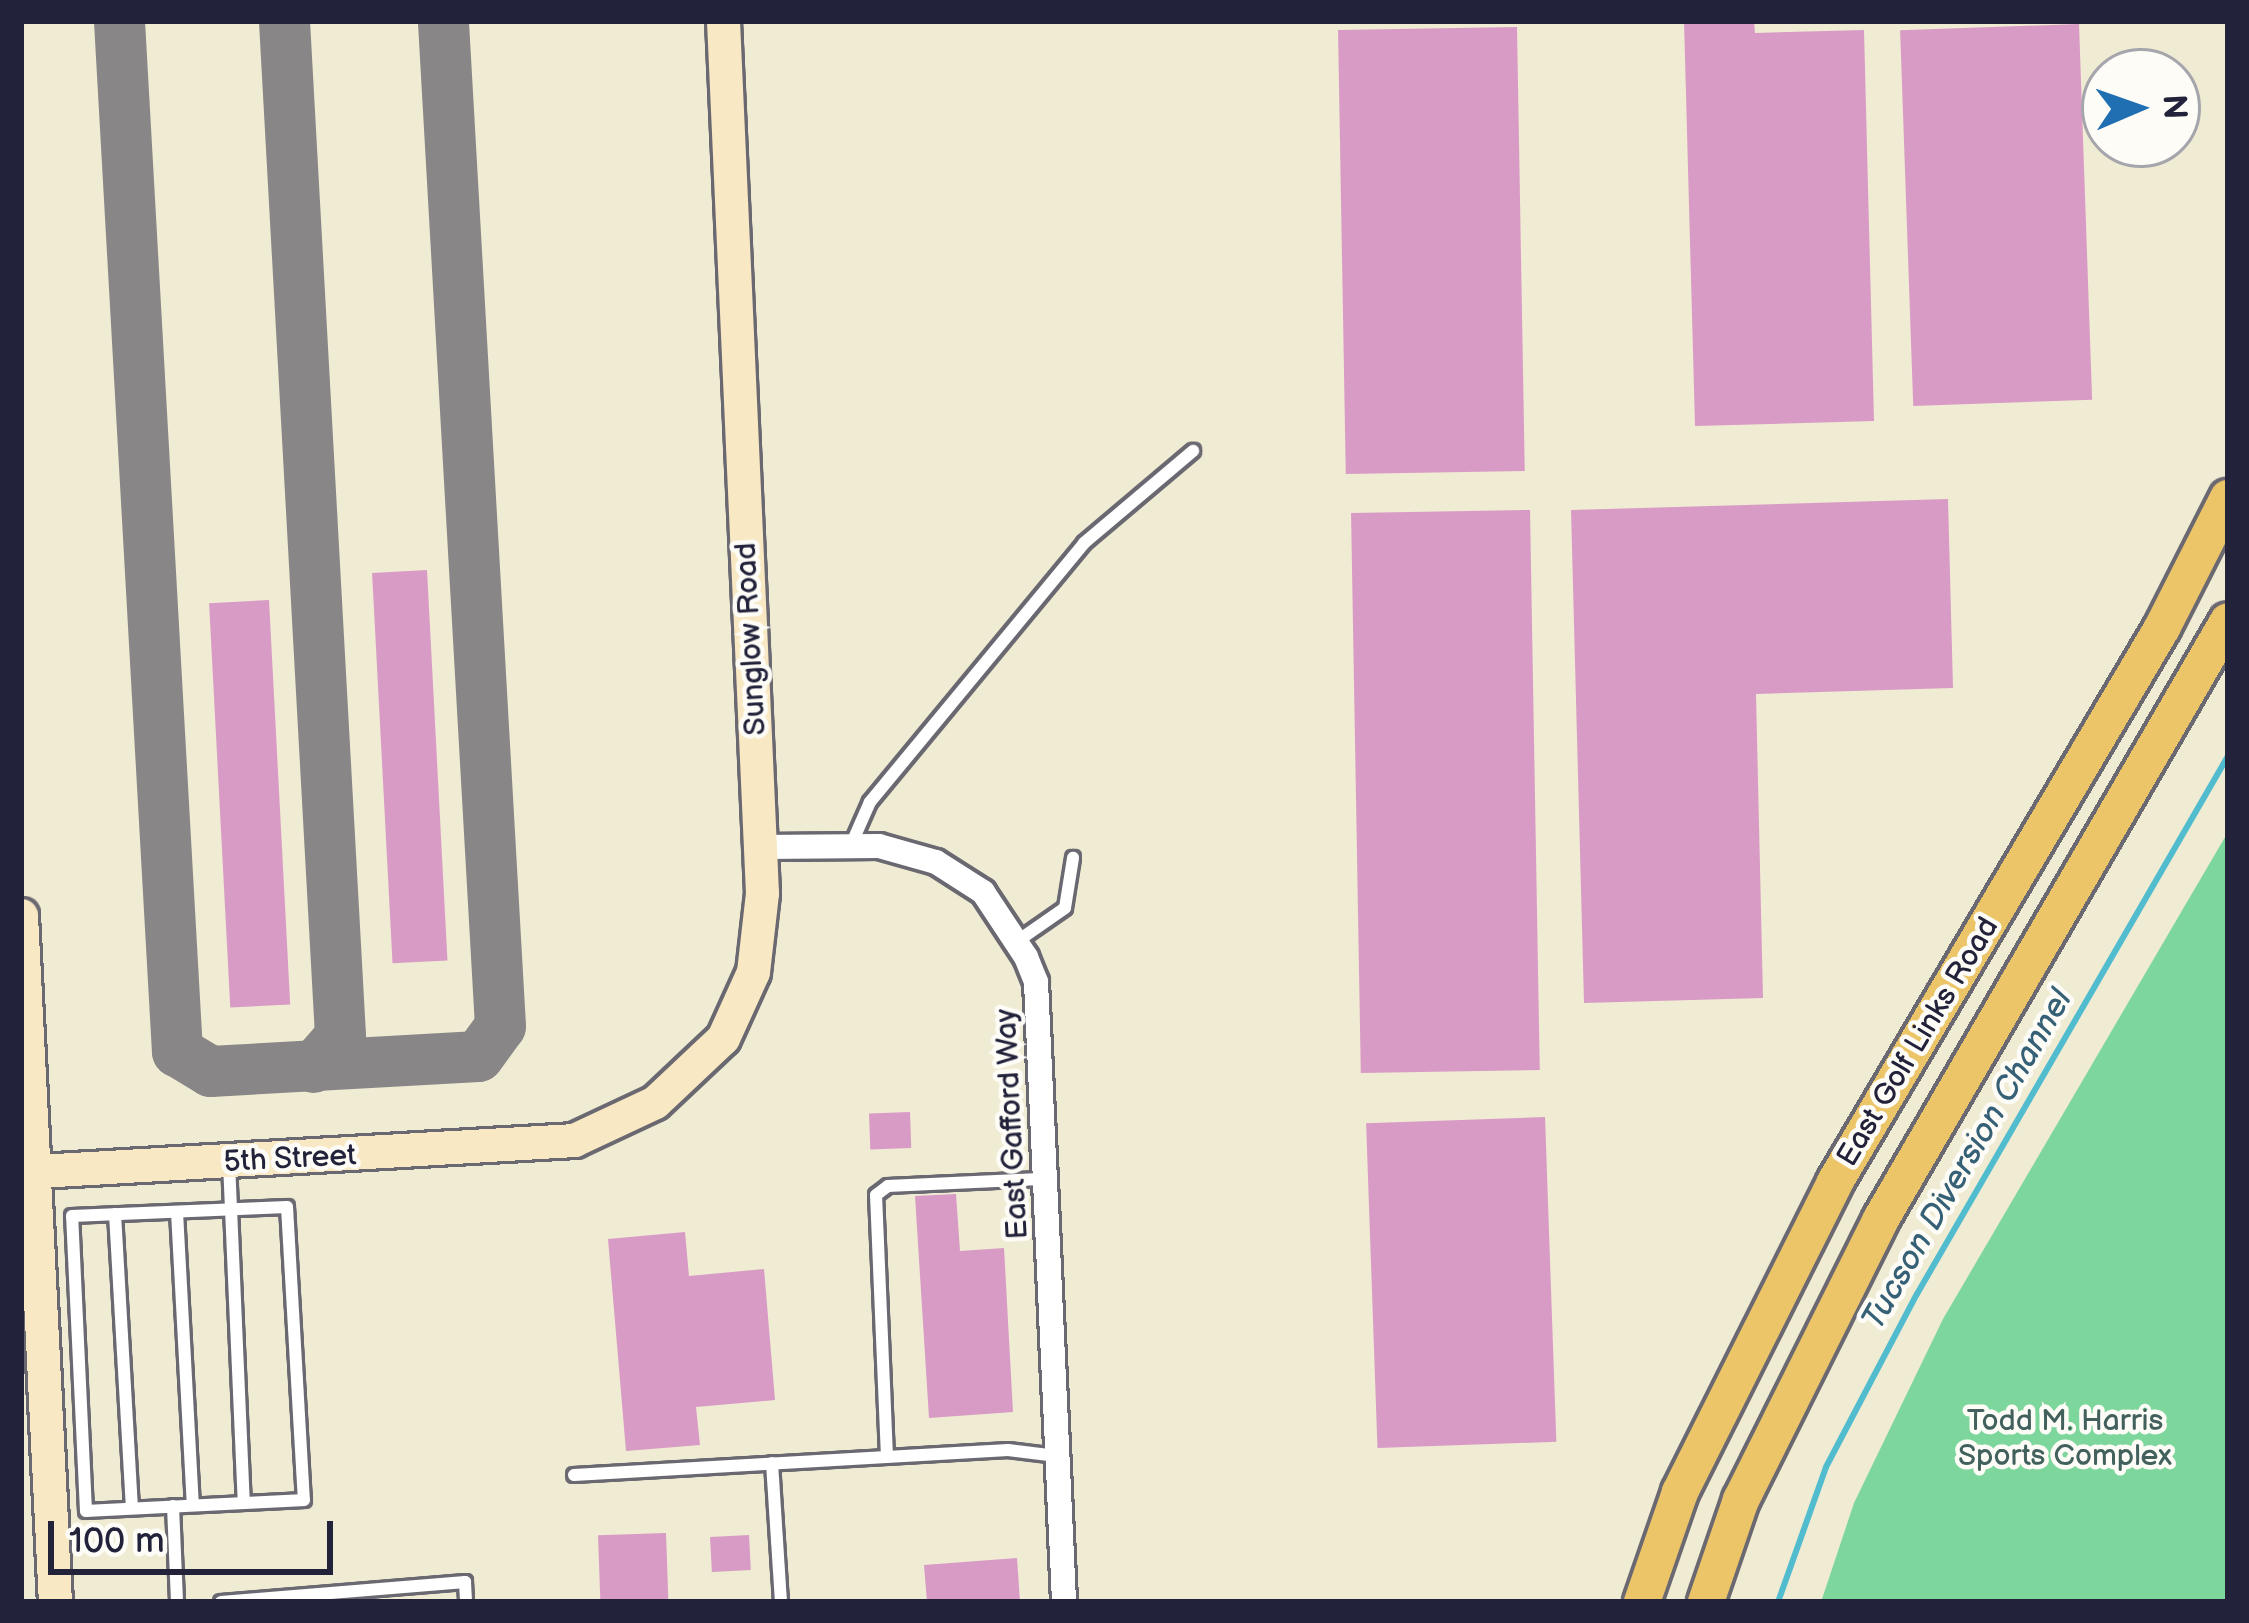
<!DOCTYPE html>
<style>
body{margin:0}
#map{position:relative;width:2249px;height:1623px;overflow:hidden;background:#f0ebd3;font-family:"Balsamiq Sans",sans-serif}
div>[style]{position:absolute}
[style*='--x']{left:calc(var(--x)*1px);top:calc(var(--y)*1px);width:calc(var(--w)*1px);rotate:calc(var(--a)*1deg)}
.green>*{inset:0;background:#7dd69b}
.stream>*{height:6px;margin:-3px;padding:0 3px;transform-origin:3px;border-radius:3px;background:#52bccf}
.taxiway>*{height:51px;margin:-25.5px;padding:0 25.5px;transform-origin:25.5px;border-radius:25.5px;background:#898687}
.building>*{inset:0;background:#d89bc6;transform-origin:0 0}
.roads{filter:drop-shadow(3px 0 #6a6870) drop-shadow(-3px 0 #6a6870) drop-shadow(0 3px #6a6870) drop-shadow(0 -3px #6a6870)}
.lane>*{height:12px;margin:-6px;padding:0 6px;transform-origin:6px;border-radius:6px;background:#fff}
.street>*{height:24px;margin:-12px;padding:0 12px;transform-origin:12px;border-radius:12px;background:#fff}
.secondary>*{height:33px;margin:-16.5px;padding:0 16.5px;transform-origin:16.5px;border-radius:16.5px;background:#f8e8c3}
.primary>*{height:36px;margin:-18px;padding:0 18px;transform-origin:18px;border-radius:18px;background:#edc569}
span{translate:-50% -50%;white-space:nowrap;text-align:center;line-height:1.15;-webkit-text-stroke:9px #fdfcf7;paint-order:stroke}
.street-label{font-size:30px;color:#22223b}
.park-label{font-size:30px;color:#42615d}
.water-label{font-size:33px;color:#356076;font-style:italic}
.frame{position:absolute;inset:0;border:24px solid #22223b;pointer-events:none}
.north{position:absolute;left:2081px;top:48px;width:120px;height:120px;box-sizing:border-box;background:#fdfcf7;border:3px solid #a5a5ac;border-radius:50%;rotate:88deg;font-size:33px;font-weight:700;line-height:48px;text-align:center;color:#22223b}
.north::after{content:'';display:block;margin:auto;width:42px;height:54px;background:#1f6fb2;clip-path:polygon(50% 0,100% 100%,50% 72%,0 100%)}
.scale{position:absolute;left:48px;top:1521px;width:285px;height:54px;box-sizing:border-box;border:6px solid #22223b;border-top:0;padding-left:15px;font-size:36px;line-height:42px;white-space:nowrap;color:#22223b;-webkit-text-stroke:9px #fdfcf7;paint-order:stroke}
</style>
<div id="map">
<div class="green">
<i style="clip-path:polygon(2228px 832px,2228px 1602px,1821px 1602px,1854px 1503px,1943px 1319px)"></i>
</div>
<div class="stream">
<i style="--x:1778;--y:1602;--w:143;--a:-70.4"></i>
<i style="--x:1826;--y:1467;--w:195;--a:-62.3"></i>
<i style="--x:1917;--y:1294;--w:621;--a:-59.97"></i>
</div>
<div class="taxiway">
<i style="--x:119;--y:21;--w:1032;--a:86.78"></i>
<i style="--x:177;--y:1051;--w:39;--a:31"></i>
<i style="--x:210;--y:1071;--w:268;--a:-3.2"></i>
<i style="--x:478;--y:1056;--w:37;--a:-54"></i>
<i style="--x:500;--y:1026;--w:1007;--a:-93.25"></i>
<i style="--x:284;--y:21;--w:1017;--a:86.84"></i>
<i style="--x:340;--y:1036;--w:41;--a:131.1"></i>
</div>
<div class="building">
<i style="clip-path:polygon(1684px 21px,1754px 21px,1755px 33px,1864px 30px,1874px 421px,1695px 426px)"></i>
<i style="left:2079px;top:24px;width:376px;height:179px;rotate:88deg"></i>
<i style="left:1517px;top:27px;width:444px;height:179px;rotate:89deg"></i>
<i style="clip-path:polygon(1948px 499px,1953px 688px,1756px 694px,1763px 998px,1584px 1003px,1571px 510px)"></i>
<i style="left:1530px;top:510px;width:560px;height:179px;rotate:89deg"></i>
<i style="left:427px;top:570px;width:391px;height:55px;rotate:87deg"></i>
<i style="left:269px;top:600px;width:405px;height:60px;rotate:87deg"></i>
<i style="left:910px;top:1112px;width:36px;height:41px;rotate:88deg"></i>
<i style="left:1545px;top:1117px;width:325px;height:179px;rotate:88deg"></i>
<i style="clip-path:polygon(956px 1194px,960px 1251px,1004px 1248px,1013px 1412px,929px 1418px,915px 1196px)"></i>
<i style="clip-path:polygon(685px 1232px,689px 1276px,764px 1269px,775px 1400px,696px 1407px,700px 1445px,626px 1451px,608px 1239px)"></i>
<i style="left:666px;top:1533px;width:69px;height:68px;rotate:88deg"></i>
<i style="left:749px;top:1535px;width:35px;height:39px;rotate:87deg"></i>
<i style="clip-path:polygon(1017px 1558px,1020px 1602px,927px 1602px,924px 1565px)"></i>
</div>
<div class="roads">
<div class="lane">
<i style="--x:851;--y:845;--w:47;--a:-66.2"></i>
<i style="--x:870;--y:802;--w:336;--a:-50.4"></i>
<i style="--x:1084;--y:543;--w:143;--a:-40.2"></i>
<i style="--x:1019;--y:940;--w:56;--a:-34.8"></i>
<i style="--x:1065;--y:908;--w:51;--a:-80.9"></i>
<i style="--x:229;--y:1163;--w:340;--a:87.5"></i>
<i style="--x:287;--y:1207;--w:293;--a:86.7"></i>
<i style="--x:304;--y:1500;--w:218;--a:177.1"></i>
<i style="--x:86;--y:1511;--w:295;--a:-92.7"></i>
<i style="--x:72;--y:1216;--w:215;--a:-2.4"></i>
<i style="--x:177;--y:1212;--w:293;--a:86.9"></i>
<i style="--x:115;--y:1214;--w:294;--a:86.7"></i>
<i style="--x:887;--y:1457;--w:262;--a:-92.4"></i>
<i style="--x:876;--y:1195;--w:15;--a:-37"></i>
<i style="--x:888;--y:1186;--w:157;--a:-2.6"></i>
<i style="--x:772;--y:1463;--w:139;--a:86.3"></i>
<i style="--x:574;--y:1475;--w:435;--a:-3.3"></i>
<i style="--x:1008;--y:1450;--w:49;--a:7"></i>
<i style="--x:173;--y:1506;--w:96;--a:87.6"></i>
<i style="--x:221;--y:1602;--w:245;--a:-4.7"></i>
<i style="--x:465;--y:1582;--w:20;--a:87"></i>
</div>
<div class="street">
<i style="--x:761;--y:847;--w:118;--a:-0.5"></i>
<i style="--x:879;--y:846;--w:59;--a:15.7"></i>
<i style="--x:936;--y:862;--w:56;--a:32.6"></i>
<i style="--x:983;--y:892;--w:78;--a:56.5"></i>
<i style="--x:1026;--y:957;--w:27;--a:68"></i>
<i style="--x:1036;--y:982;--w:621;--a:87.41"></i>
</div>
<div class="secondary">
<i style="--x:21;--y:915;--w:688;--a:87.17"></i>
<i style="--x:21;--y:1172;--w:554;--a:-3.31"></i>
<i style="--x:574;--y:1140;--w:89;--a:-25.1"></i>
<i style="--x:655;--y:1102;--w:93;--a:-43.3"></i>
<i style="--x:723;--y:1038;--w:72;--a:-65.6"></i>
<i style="--x:753;--y:972;--w:80;--a:-83.5"></i>
<i style="--x:762;--y:893;--w:873;--a:-92.56"></i>
</div>
<div class="primary">
<i style="--x:1642;--y:1602;--w:116;--a:-70.9"></i>
<i style="--x:1680;--y:1492;--w:347;--a:-63.4"></i>
<i style="--x:1835;--y:1182;--w:643;--a:-59.45"></i>
<i style="--x:2162;--y:628;--w:146;--a:-63.1"></i>
<i style="--x:1706;--y:1602;--w:108;--a:-71.1"></i>
<i style="--x:1741;--y:1500;--w:314;--a:-63.5"></i>
<i style="--x:1881;--y:1219;--w:691;--a:-59.87"></i>
</div>
</div>
<div class="street-label">
<span style="left:751px;top:639px;rotate:-93deg">Sunglow Road</span>
<span style="left:1918px;top:1042px;rotate:-59deg">East Golf Links Road</span>
<span style="left:1012px;top:1124px;rotate:-93deg">East Gafford Way</span>
<span style="left:290px;top:1159px;rotate:-3deg">5th Street</span>
</div>
<div class="park-label">
<span style="left:2065px;top:1438px">Todd M. Harris<br>Sports Complex</span>
</div>
<div class="water-label">
<span style="left:1968px;top:1160px;rotate:-60deg">Tucson Diversion Channel</span>
</div>
<div class="frame"></div>
<div class="north">N</div>
<div class="scale">100 m</div>
</div>
